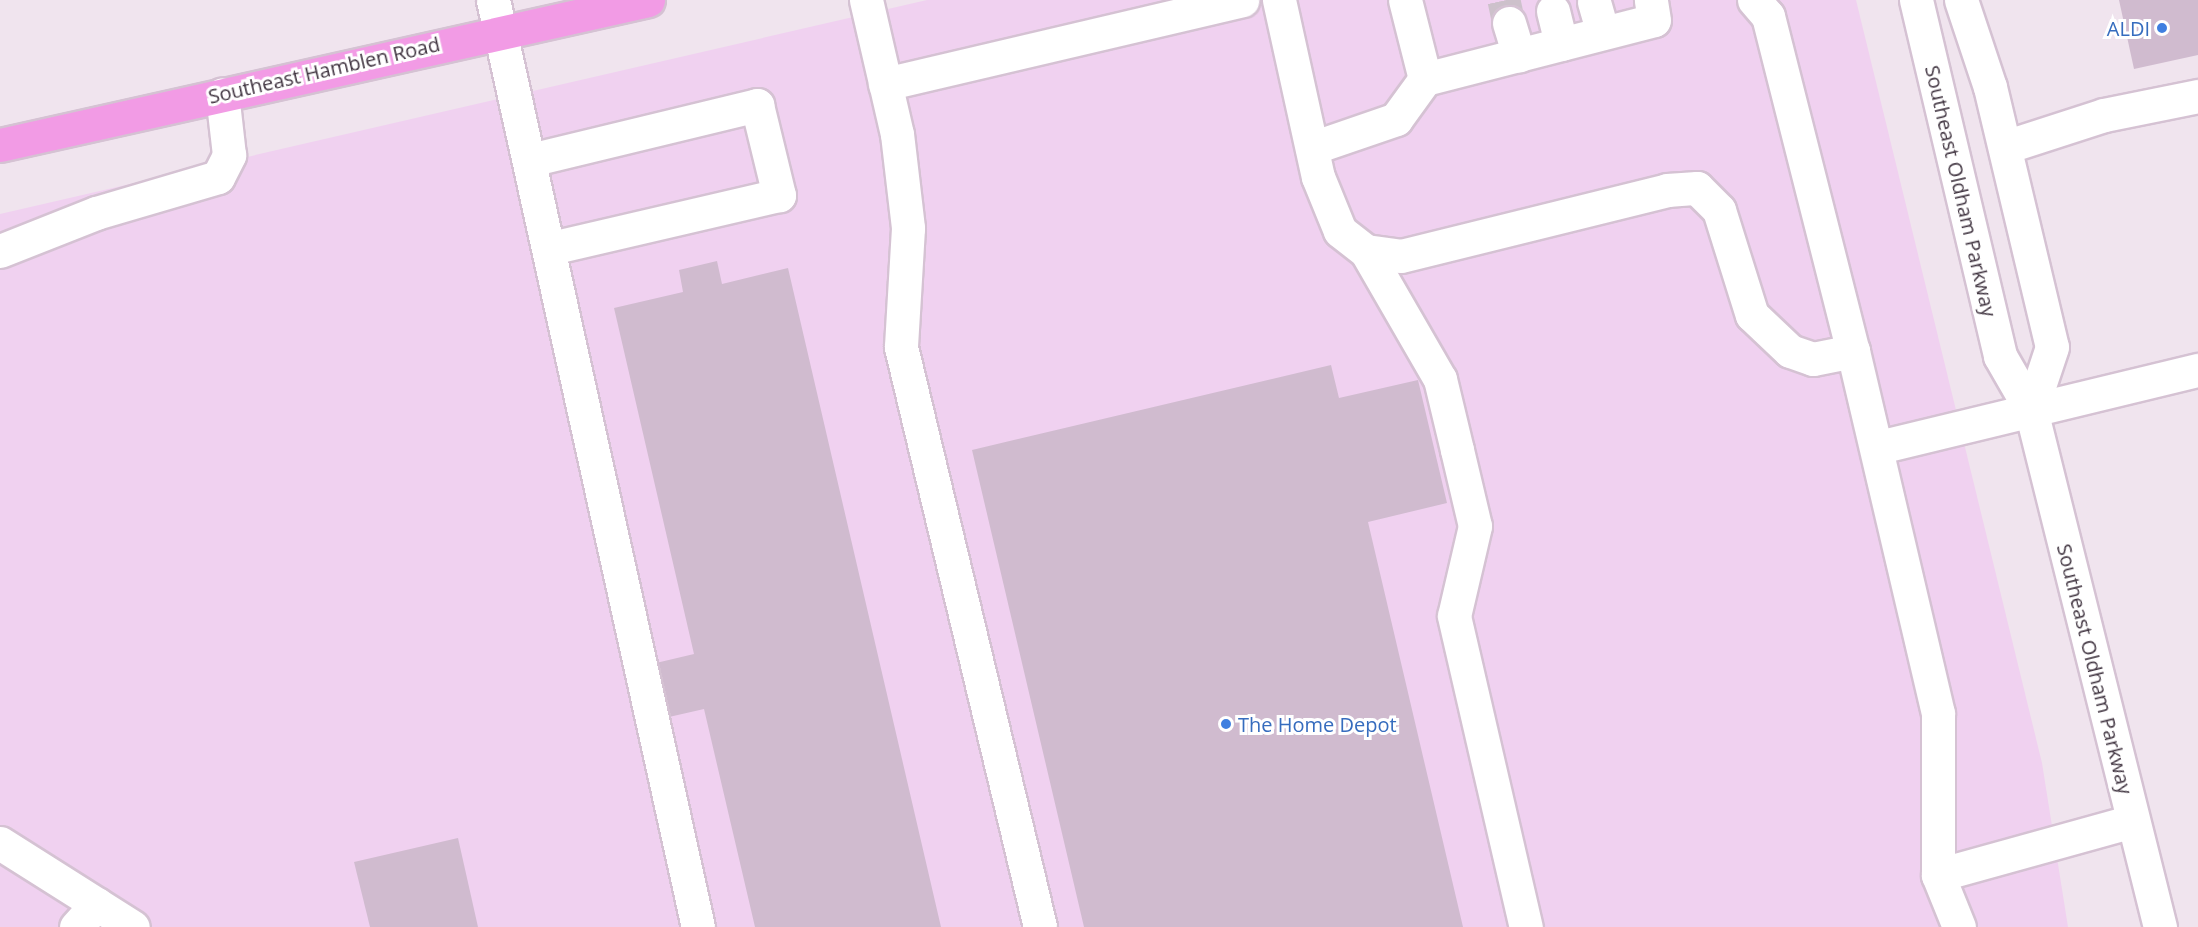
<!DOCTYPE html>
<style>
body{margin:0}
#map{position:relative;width:2198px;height:927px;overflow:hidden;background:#f0e4ee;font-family:"Open Sans",sans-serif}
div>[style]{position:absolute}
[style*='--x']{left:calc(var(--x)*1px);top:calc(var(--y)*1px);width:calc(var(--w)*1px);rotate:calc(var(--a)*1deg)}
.commercial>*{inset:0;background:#f0d1f0}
.building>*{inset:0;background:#d0bbcf}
.minor-tunnel>*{height:33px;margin-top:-16.5px;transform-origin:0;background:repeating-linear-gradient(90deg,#cdc1cb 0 33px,transparent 0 49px)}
.roads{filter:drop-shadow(2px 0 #d5c2d3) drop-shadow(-2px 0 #d5c2d3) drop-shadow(0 2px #d5c2d3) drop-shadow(0 -2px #d5c2d3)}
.minor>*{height:33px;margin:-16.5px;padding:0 16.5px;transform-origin:16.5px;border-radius:16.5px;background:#fff}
.major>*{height:33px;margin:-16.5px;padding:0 16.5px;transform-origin:16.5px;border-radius:16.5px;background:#f29be5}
.dots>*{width:16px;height:16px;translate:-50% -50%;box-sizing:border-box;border:3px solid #fff;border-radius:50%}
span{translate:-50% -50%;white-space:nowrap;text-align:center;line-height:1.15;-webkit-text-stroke:6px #fff;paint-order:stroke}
.shop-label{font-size:20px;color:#366cbe}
.right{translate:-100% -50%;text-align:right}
.left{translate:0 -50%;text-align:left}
.street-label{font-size:20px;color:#413541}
</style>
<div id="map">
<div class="commercial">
<i style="clip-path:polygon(927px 0,1856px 0,2042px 763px,2068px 927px,0 927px,0 214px)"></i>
</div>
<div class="building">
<i style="clip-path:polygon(2119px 0,2198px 0,2198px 55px,2134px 69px)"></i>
<i style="clip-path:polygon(717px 261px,722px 284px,788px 268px,941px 927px,755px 927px,704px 709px,669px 717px,656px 663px,694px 654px,614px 308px,683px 292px,679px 270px)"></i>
<i style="clip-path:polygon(1331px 365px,1339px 398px,1418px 380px,1447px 503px,1368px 522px,1463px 927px,1084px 927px,972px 450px)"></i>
<i style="clip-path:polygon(458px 838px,478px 927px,370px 927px,354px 862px)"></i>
</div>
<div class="minor-tunnel">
<i style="--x:1504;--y:0;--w:24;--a:78"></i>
</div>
<div class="roads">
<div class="minor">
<i style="--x:493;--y:0;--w:949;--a:77.53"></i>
<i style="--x:866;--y:0;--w:138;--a:77"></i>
<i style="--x:897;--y:134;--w:95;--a:83.3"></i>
<i style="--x:908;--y:228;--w:119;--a:93.4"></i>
<i style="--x:901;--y:347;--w:596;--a:76.52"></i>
<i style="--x:1279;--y:0;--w:181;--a:77.6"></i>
<i style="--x:1318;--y:177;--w:58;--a:67.8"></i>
<i style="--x:1340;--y:231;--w:33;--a:38"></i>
<i style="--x:1366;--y:251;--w:35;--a:8"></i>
<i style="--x:1401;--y:256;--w:274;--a:-13.9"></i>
<i style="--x:1667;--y:190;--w:30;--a:-4"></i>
<i style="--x:1697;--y:188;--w:31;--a:45"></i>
<i style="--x:1719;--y:210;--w:110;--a:72.6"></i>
<i style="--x:1752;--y:315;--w:52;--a:43.5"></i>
<i style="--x:1790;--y:351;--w:24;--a:19"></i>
<i style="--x:1813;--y:359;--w:41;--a:-11.3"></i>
<i style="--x:1853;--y:351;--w:372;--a:76.8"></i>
<i style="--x:1938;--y:713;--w:162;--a:90"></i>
<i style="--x:1938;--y:875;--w:56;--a:68"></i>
<i style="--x:1754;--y:0;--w:21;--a:49"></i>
<i style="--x:1768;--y:16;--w:346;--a:75.8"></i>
<i style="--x:1916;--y:0;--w:366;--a:76.7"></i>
<i style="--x:2000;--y:356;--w:62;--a:60.1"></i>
<i style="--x:2031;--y:410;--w:533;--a:75.99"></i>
<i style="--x:1961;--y:0;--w:92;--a:71.6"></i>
<i style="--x:1990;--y:87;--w:267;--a:76.6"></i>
<i style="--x:2052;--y:347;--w:66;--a:108.4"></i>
<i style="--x:1594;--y:2;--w:32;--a:74"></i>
<i style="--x:1553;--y:11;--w:34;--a:76"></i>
<i style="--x:1509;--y:23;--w:34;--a:73"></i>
<i style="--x:1425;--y:79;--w:236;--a:-14.4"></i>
<i style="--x:1654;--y:20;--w:20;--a:-99"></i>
<i style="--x:885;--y:84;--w:367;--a:-13.2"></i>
<i style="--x:2005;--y:147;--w:104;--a:-17.9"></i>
<i style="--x:2104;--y:115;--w:96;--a:-11.4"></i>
<i style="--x:1312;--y:148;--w:89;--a:-19"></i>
<i style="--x:1396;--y:119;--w:49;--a:-54.1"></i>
<i style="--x:1425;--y:79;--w:81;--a:-104.2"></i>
<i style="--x:530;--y:160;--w:234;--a:-13.6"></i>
<i style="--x:757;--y:105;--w:93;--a:76.3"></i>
<i style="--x:779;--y:195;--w:234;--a:166.9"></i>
<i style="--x:0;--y:251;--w:103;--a:-21.6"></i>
<i style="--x:96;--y:213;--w:127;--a:-16.4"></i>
<i style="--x:218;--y:177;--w:25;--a:-63"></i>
<i style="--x:229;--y:155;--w:61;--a:-96.5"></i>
<i style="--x:1366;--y:251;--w:148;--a:60"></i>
<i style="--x:1440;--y:379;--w:73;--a:76.5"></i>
<i style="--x:1457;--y:450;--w:78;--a:76.7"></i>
<i style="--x:1475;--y:526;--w:92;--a:103.1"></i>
<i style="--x:1454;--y:616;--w:319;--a:77"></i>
<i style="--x:1879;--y:447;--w:328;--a:-13.6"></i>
<i style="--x:0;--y:843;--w:157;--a:32.3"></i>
<i style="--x:1938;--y:875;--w:202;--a:-15.5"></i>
<i style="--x:76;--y:927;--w:31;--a:-48"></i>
</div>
<div class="major">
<i style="--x:0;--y:145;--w:664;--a:-12.61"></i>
</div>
</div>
<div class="dots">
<i style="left:2162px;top:28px;background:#3f7fe0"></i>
<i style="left:1226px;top:724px;background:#3f7fe0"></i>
</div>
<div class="shop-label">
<span class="right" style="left:2150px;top:28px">ALDI</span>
<span class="left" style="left:1238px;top:724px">The Home Depot</span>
</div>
<div class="street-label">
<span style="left:324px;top:70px;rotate:-13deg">Southeast Hamblen Road</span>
<span style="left:1961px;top:191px;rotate:77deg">Southeast Oldham Parkway</span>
<span style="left:2095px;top:669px;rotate:76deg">Southeast Oldham Parkway</span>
</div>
</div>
